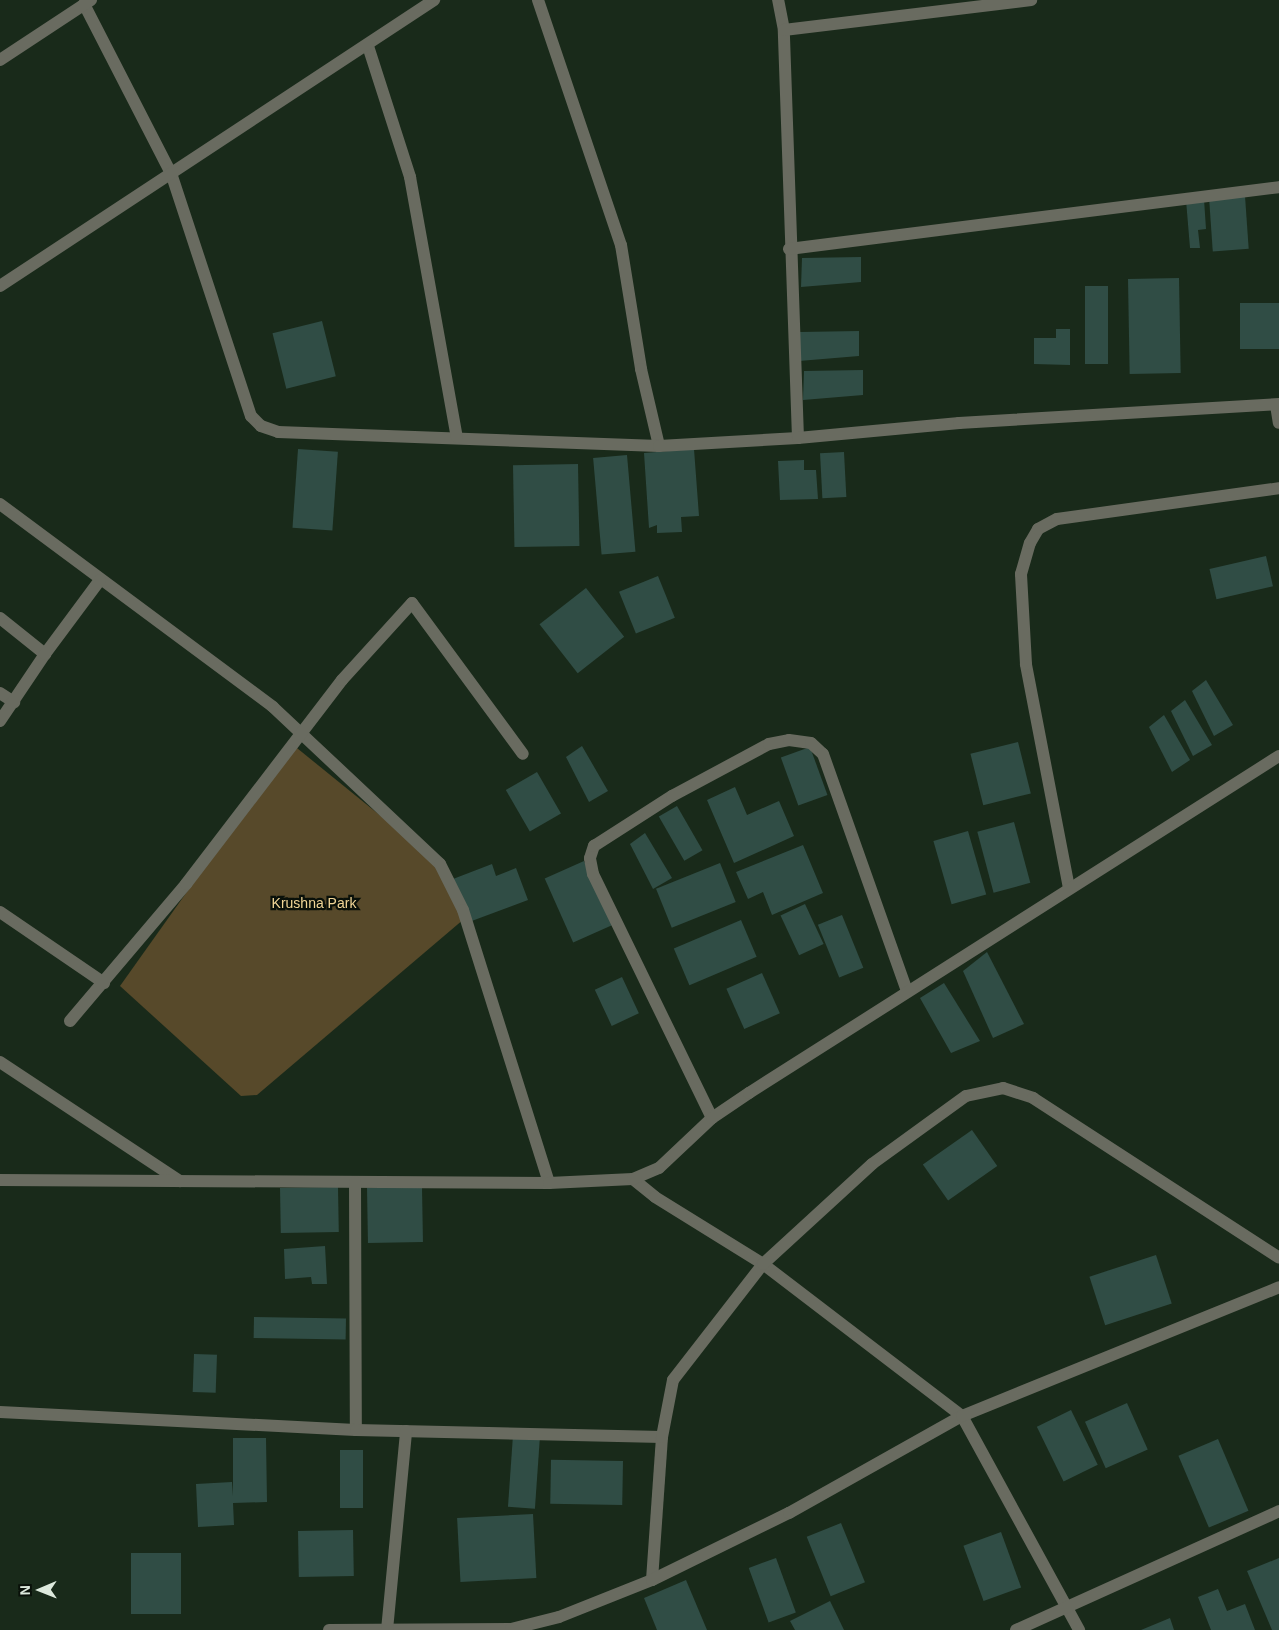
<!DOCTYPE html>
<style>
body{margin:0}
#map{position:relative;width:1279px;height:1630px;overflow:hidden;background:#192a1a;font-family:Arial,sans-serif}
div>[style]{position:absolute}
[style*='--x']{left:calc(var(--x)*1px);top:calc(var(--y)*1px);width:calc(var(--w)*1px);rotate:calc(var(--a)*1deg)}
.green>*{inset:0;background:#57492a}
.building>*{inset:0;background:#304d45;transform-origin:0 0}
.street>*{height:12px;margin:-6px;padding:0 6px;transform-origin:6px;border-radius:6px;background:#696b60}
span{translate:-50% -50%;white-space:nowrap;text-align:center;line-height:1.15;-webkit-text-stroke:4.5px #091009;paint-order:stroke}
.park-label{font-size:14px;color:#f1d697}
.north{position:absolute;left:15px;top:1565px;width:50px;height:50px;-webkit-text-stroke:4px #091009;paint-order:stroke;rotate:269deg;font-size:14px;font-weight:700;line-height:20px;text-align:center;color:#dde9dd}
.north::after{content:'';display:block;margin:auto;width:18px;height:22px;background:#dde9dd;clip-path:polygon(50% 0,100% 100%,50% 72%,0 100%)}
</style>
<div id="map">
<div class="green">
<i style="clip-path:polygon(292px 744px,440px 864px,464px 919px,257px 1095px,241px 1096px,120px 986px)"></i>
</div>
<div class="building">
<i style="left:1245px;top:196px;width:53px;height:36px;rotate:86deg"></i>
<i style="clip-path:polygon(1204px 199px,1206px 229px,1198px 230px,1200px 248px,1190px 248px,1186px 200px)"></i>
<i style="clip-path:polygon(861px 257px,861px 282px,801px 287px,802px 258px)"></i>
<i style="left:1179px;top:278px;width:95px;height:51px;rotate:89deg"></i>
<i style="left:1085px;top:286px;width:23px;height:78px"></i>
<i style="left:1279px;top:303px;width:46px;height:39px;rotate:90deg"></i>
<i style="left:322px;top:321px;width:57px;height:51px;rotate:76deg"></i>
<i style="clip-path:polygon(1056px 329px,1070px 329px,1070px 365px,1034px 364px,1034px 338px,1056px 338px)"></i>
<i style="clip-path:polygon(859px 331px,859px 356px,799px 361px,800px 332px)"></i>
<i style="clip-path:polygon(863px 370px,863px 395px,803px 400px,804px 371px)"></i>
<i style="left:298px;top:449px;width:40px;height:79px;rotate:4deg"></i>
<i style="clip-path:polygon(694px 449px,699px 516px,681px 517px,682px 532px,657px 533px,657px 525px,649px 528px,644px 453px)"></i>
<i style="left:844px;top:452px;width:45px;height:24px;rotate:87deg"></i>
<i style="left:627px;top:455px;width:97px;height:34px;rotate:85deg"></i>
<i style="clip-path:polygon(804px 460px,804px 470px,816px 470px,818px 499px,780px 500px,778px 461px)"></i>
<i style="left:578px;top:464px;width:82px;height:65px;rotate:89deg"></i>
<i style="left:1266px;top:556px;width:31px;height:58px;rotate:77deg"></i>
<i style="left:658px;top:576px;width:45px;height:42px;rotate:68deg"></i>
<i style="left:586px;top:588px;width:62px;height:59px;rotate:52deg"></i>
<i style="clip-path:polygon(1206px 680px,1233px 725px,1214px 736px,1192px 691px)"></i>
<i style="clip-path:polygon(1185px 700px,1212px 745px,1193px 756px,1171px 711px)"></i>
<i style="clip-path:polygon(1164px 715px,1190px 760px,1172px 772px,1149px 727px)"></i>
<i style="left:1018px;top:742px;width:53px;height:49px;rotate:76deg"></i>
<i style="clip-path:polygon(582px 746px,608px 791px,589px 802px,566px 757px)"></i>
<i style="left:810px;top:747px;width:51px;height:31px;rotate:70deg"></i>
<i style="left:537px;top:772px;width:48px;height:36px;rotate:60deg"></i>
<i style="clip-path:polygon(735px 787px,747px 815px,779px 801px,794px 836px,734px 863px,707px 800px)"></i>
<i style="left:677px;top:806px;width:51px;height:21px;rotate:60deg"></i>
<i style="left:1014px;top:822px;width:63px;height:38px;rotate:75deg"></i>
<i style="left:968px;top:831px;width:66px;height:36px;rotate:74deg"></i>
<i style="clip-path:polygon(645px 833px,672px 878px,653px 889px,630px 844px)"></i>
<i style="clip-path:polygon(803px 845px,823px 893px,772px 915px,763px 892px,748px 899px,736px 872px)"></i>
<i style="left:584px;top:861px;width:70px;height:43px;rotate:66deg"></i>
<i style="left:720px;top:863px;width:42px;height:69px;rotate:68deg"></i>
<i style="clip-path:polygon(492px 864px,496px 876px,516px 868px,528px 900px,469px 922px,453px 879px)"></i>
<i style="left:805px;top:904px;width:44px;height:27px;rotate:65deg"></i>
<i style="left:842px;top:915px;width:57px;height:26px;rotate:68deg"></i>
<i style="left:741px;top:920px;width:40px;height:73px;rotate:67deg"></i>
<i style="clip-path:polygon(987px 952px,1024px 1024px,993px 1038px,963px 971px)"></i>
<i style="left:762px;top:973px;width:44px;height:39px;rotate:66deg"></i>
<i style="left:622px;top:977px;width:40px;height:30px;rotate:65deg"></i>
<i style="clip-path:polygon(944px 983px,980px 1041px,951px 1053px,920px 998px)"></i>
<i style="left:972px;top:1130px;width:44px;height:60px;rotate:55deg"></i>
<i style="left:338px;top:1187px;width:45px;height:58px;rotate:89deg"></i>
<i style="left:422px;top:1187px;width:55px;height:55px;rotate:89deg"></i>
<i style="clip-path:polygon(325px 1246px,327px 1284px,312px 1284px,311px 1277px,285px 1279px,284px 1249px)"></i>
<i style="left:1156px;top:1255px;width:51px;height:70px;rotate:72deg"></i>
<i style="left:254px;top:1317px;width:92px;height:21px;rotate:1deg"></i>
<i style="left:194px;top:1354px;width:23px;height:38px;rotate:2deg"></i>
<i style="left:1127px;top:1403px;width:51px;height:46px;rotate:66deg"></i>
<i style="left:1071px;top:1410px;width:61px;height:38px;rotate:64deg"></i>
<i style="left:513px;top:1435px;width:27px;height:72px;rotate:4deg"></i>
<i style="clip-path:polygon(233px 1438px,266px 1438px,267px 1502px,233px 1503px,234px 1525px,198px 1527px,196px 1484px,232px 1482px,233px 1496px)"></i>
<i style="left:1218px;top:1439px;width:78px;height:43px;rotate:67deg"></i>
<i style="left:340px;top:1450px;width:23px;height:58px"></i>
<i style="left:623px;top:1461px;width:44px;height:72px;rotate:91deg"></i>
<i style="left:533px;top:1514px;width:64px;height:76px;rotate:87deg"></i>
<i style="left:841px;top:1523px;width:64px;height:37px;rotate:68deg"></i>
<i style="left:353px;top:1530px;width:46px;height:55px;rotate:89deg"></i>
<i style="left:1001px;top:1532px;width:59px;height:40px;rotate:70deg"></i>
<i style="left:131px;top:1553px;width:50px;height:61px"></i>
<i style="left:776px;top:1558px;width:58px;height:29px;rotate:70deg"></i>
<i style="clip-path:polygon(1279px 1558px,1279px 1630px,1272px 1630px,1247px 1571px)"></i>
<i style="clip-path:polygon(686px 1580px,707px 1630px,657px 1630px,644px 1598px)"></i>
<i style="clip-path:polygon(1218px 1589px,1227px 1611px,1245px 1604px,1255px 1630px,1211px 1630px,1198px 1597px)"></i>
<i style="clip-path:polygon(830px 1601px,844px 1630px,795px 1630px,790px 1621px)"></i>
<i style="clip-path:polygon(1170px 1618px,1174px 1630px,1141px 1630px)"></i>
</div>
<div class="street">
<i style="--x:538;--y:0;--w:259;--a:71.3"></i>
<i style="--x:621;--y:245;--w:126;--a:80.8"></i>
<i style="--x:641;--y:369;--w:79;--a:76.8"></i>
<i style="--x:84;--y:4;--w:190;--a:62.8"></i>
<i style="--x:171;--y:173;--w:256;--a:71.8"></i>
<i style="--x:251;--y:416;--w:14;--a:45"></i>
<i style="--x:261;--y:426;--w:18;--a:19"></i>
<i style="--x:278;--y:432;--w:381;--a:2.1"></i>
<i style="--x:659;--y:446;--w:139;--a:-3.3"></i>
<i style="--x:798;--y:438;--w:408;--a:-92"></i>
<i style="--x:784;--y:30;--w:31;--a:-101"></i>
<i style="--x:784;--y:30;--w:249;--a:-6.9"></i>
<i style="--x:368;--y:46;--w:138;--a:72.2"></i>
<i style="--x:410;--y:177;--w:264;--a:79.8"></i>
<i style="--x:0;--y:60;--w:109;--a:-33.4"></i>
<i style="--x:789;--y:249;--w:494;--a:-7.2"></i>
<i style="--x:0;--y:286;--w:520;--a:-33.38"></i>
<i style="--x:1276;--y:405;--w:18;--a:81"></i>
<i style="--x:798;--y:438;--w:162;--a:-5.3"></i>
<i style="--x:959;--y:423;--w:321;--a:-3.4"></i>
<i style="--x:0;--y:504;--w:340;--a:36.6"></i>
<i style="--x:273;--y:707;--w:229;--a:43.2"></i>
<i style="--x:440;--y:864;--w:51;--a:63.4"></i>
<i style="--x:463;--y:910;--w:286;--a:72.5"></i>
<i style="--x:0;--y:618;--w:58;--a:38.7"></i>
<i style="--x:0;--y:693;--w:17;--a:33"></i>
<i style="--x:0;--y:721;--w:81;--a:-56.1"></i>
<i style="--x:45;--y:654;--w:92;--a:-53.4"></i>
<i style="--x:1069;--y:888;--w:228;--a:-100.9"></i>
<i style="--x:1026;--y:664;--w:90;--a:-93.2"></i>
<i style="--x:1021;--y:574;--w:32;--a:-74"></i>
<i style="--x:1030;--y:543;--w:16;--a:-60"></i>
<i style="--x:1038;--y:529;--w:21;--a:-28"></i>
<i style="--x:1057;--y:519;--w:224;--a:-7.9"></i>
<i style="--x:0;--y:912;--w:126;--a:34.3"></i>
<i style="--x:70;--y:1021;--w:180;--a:-49.7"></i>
<i style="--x:186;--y:884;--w:257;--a:-52.6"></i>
<i style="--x:342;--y:680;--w:104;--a:-47.7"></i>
<i style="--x:412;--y:603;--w:187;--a:53.7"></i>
<i style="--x:0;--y:1062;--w:216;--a:33.5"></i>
<i style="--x:712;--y:1118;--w:271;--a:-116"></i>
<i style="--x:593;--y:874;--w:16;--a:-101"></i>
<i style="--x:590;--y:858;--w:13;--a:-72"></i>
<i style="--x:594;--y:846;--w:93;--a:-32.7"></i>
<i style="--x:672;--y:796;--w:110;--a:-28.2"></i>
<i style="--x:769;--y:744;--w:20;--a:-11"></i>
<i style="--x:789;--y:740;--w:22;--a:8"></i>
<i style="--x:811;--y:743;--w:16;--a:43"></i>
<i style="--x:823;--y:754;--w:251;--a:70.5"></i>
<i style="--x:633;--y:1179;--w:28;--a:39"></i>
<i style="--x:655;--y:1197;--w:127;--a:31.8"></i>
<i style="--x:763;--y:1264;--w:250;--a:37.4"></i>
<i style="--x:962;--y:1416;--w:244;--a:61.3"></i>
<i style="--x:0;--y:1180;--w:549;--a:0.31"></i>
<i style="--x:549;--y:1183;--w:84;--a:-2.7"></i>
<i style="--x:633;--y:1179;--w:28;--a:-23"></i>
<i style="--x:659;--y:1168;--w:73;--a:-43.3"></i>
<i style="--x:712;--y:1118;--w:45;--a:-34"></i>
<i style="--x:749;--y:1093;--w:628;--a:-32.45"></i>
<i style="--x:355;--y:1182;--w:248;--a:89.8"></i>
<i style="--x:0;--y:1412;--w:356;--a:2.9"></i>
<i style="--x:356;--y:1430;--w:306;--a:1.3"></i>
<i style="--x:652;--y:1580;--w:143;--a:-86"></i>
<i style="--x:662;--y:1437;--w:58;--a:-79.1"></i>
<i style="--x:673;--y:1380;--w:147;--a:-52.2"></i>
<i style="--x:763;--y:1264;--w:148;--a:-42.5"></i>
<i style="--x:872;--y:1164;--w:116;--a:-35.9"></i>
<i style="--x:966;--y:1096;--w:38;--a:-12"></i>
<i style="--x:1003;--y:1088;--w:32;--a:18"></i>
<i style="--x:1033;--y:1098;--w:293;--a:33"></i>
<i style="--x:329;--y:1630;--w:182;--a:-0.3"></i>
<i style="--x:511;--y:1629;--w:49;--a:-14"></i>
<i style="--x:559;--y:1617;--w:100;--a:-21.7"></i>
<i style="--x:652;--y:1580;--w:153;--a:-26.1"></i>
<i style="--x:789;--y:1513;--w:198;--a:-29.3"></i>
<i style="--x:962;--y:1416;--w:342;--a:-22.1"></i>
<i style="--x:387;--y:1630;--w:200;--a:-84.5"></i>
<i style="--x:1016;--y:1630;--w:289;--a:-24.3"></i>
</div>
<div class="park-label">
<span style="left:314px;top:903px">Krushna Park</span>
</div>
<div class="north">N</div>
</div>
